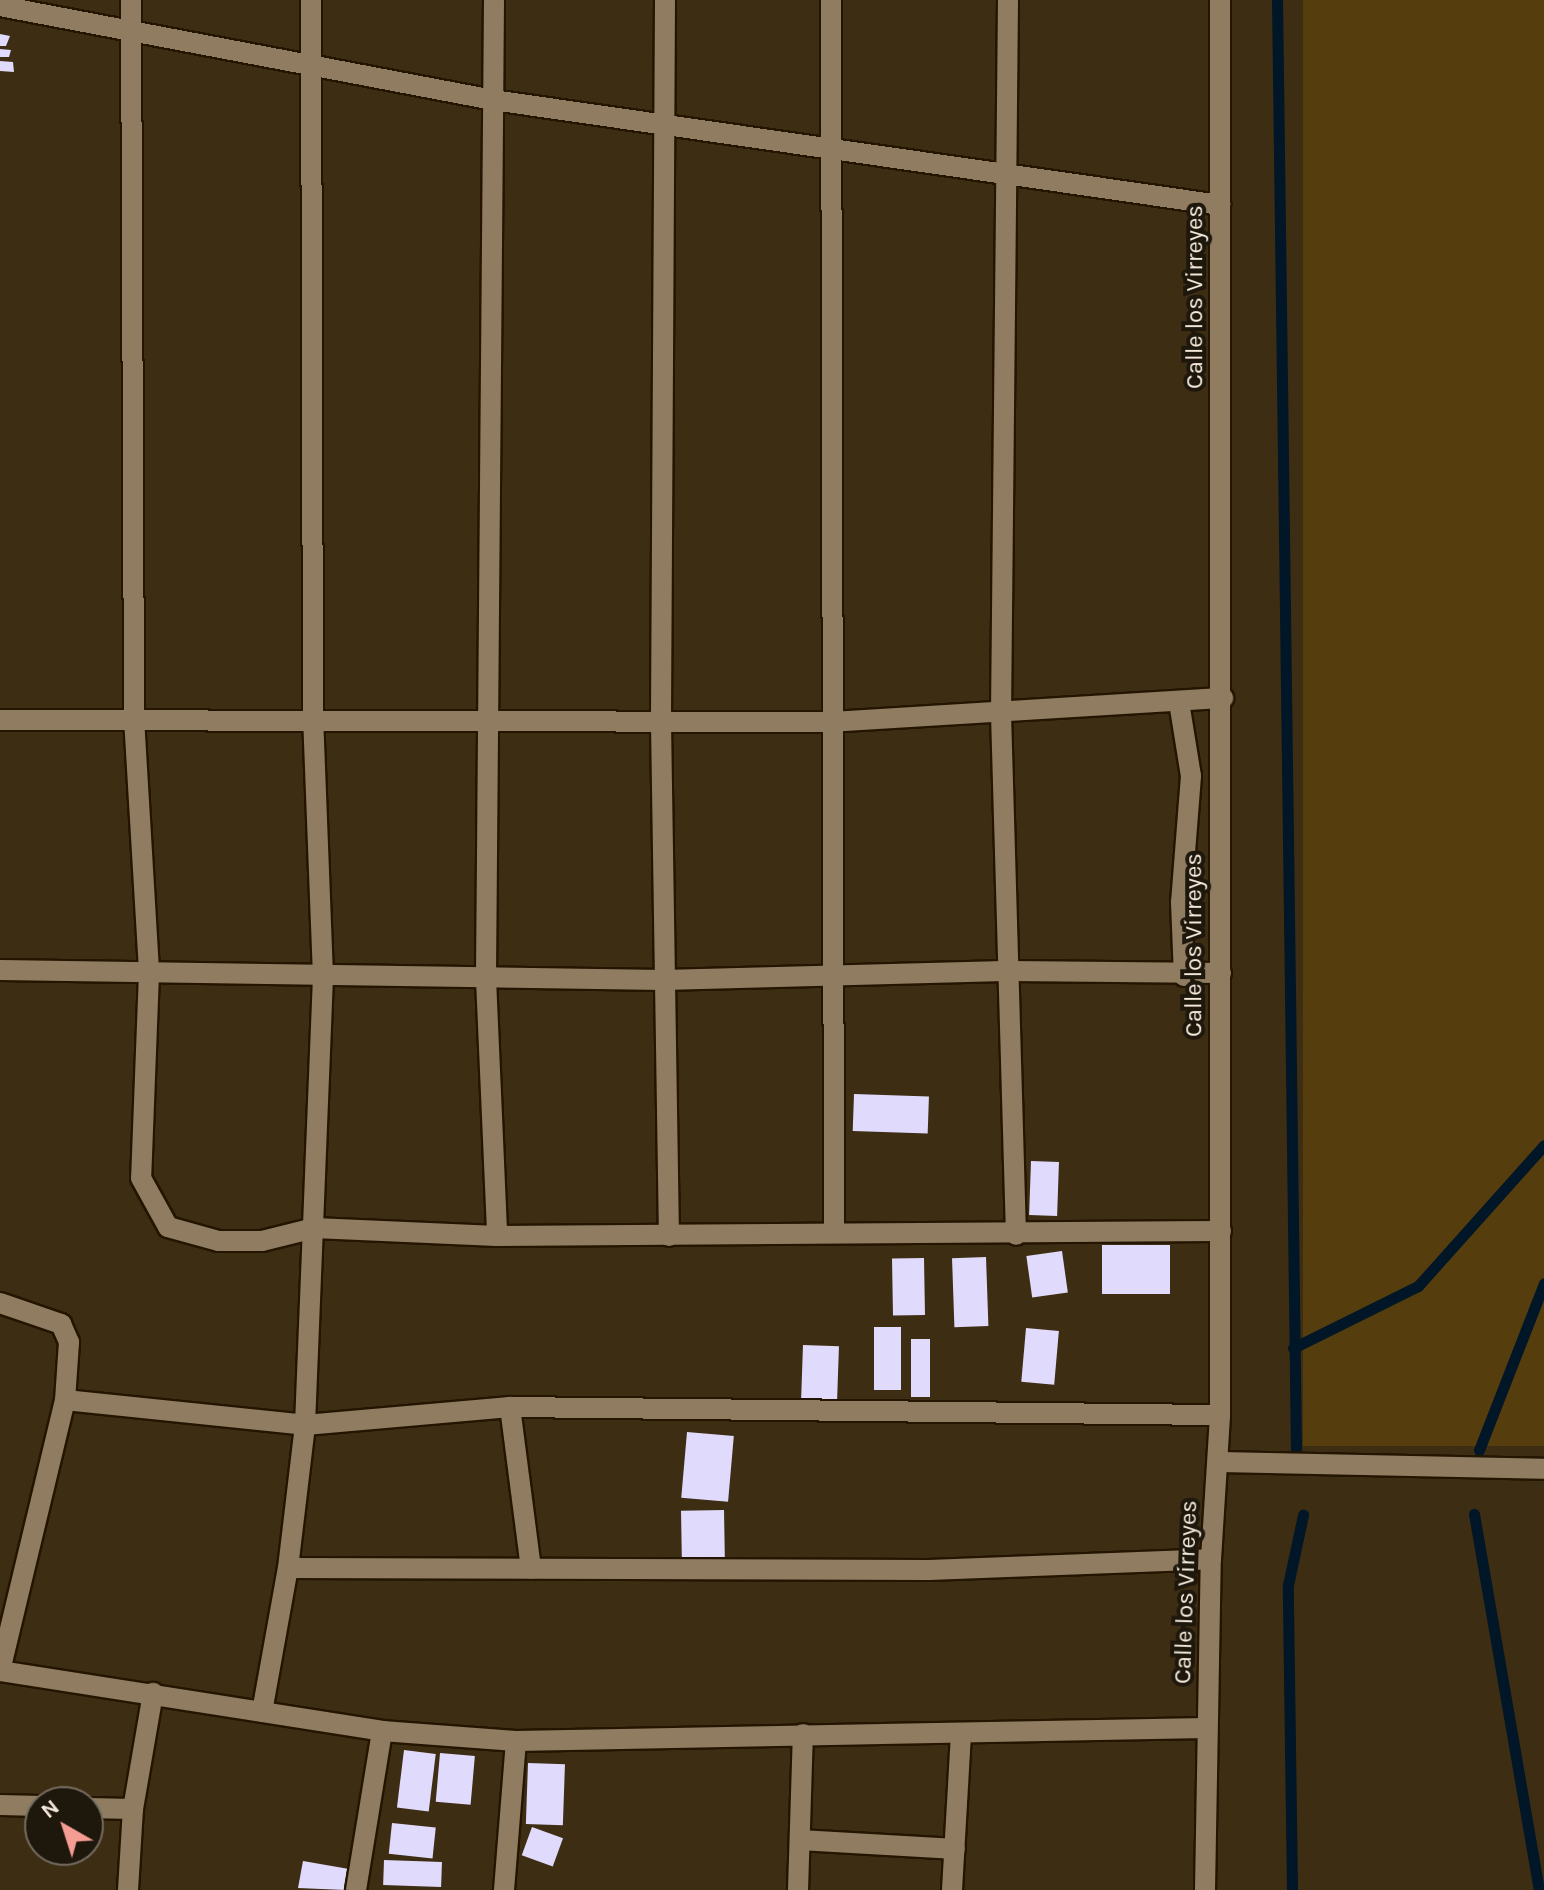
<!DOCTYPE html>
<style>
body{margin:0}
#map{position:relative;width:1544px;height:1890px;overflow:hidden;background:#3d2d13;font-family:Karla,sans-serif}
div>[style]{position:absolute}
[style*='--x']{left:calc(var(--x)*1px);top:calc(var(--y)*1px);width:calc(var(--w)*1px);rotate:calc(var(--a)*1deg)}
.green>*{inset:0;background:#563d0d;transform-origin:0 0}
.stream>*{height:11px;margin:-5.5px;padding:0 5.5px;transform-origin:5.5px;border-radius:5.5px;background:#011626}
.building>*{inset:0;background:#e0dafd;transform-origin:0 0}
.roads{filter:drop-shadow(2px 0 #241500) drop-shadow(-2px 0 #241500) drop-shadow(0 2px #241500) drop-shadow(0 -2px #241500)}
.lane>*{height:20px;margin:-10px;padding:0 10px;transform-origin:10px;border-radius:10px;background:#907d61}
.street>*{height:20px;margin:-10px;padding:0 10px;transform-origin:10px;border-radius:10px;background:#907d61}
span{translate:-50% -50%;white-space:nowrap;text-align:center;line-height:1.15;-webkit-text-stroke:8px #1e170c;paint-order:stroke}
.street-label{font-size:24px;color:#f3e8d9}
.north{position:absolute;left:24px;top:1786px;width:80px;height:80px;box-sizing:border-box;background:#1e170c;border:2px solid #736b5e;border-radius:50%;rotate:321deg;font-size:22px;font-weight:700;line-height:32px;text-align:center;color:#f3e8d9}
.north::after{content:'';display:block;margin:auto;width:28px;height:36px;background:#f59c93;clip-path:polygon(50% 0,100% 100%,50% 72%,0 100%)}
</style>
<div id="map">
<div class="green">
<i style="left:1303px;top:0;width:241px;height:1446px"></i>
</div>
<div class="stream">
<i style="--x:1277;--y:0;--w:1456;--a:89.25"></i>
<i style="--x:1293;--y:1348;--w:140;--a:-26.4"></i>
<i style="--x:1418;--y:1286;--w:189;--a:-48.2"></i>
<i style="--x:1479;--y:1450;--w:179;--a:-68.7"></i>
<i style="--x:1474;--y:1514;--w:382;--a:80.2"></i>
<i style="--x:1292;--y:1890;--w:305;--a:-90.8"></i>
<i style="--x:1288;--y:1585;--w:72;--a:-77.9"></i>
</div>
<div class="building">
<i style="clip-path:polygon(0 34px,10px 36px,6px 46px,0 46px)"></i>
<i style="clip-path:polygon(0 49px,11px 50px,9px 57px,0 57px)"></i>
<i style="clip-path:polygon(0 61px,13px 62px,14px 72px,0 71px)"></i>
<i style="left:854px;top:1094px;width:75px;height:37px;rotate:2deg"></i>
<i style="left:1031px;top:1161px;width:28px;height:54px;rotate:2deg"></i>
<i style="left:1102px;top:1245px;width:68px;height:49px"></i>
<i style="left:1062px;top:1251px;width:42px;height:36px;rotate:82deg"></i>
<i style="left:986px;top:1257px;width:69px;height:34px;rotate:88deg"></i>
<i style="left:924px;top:1258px;width:57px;height:32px;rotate:89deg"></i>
<i style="left:901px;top:1327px;width:63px;height:27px;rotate:90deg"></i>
<i style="left:1026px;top:1328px;width:33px;height:54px;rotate:5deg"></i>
<i style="left:911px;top:1339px;width:19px;height:58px"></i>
<i style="left:803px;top:1345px;width:36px;height:54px;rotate:2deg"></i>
<i style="left:687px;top:1432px;width:47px;height:66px;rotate:5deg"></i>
<i style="left:724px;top:1510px;width:53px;height:43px;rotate:89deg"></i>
<i style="left:404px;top:1750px;width:32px;height:58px;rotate:7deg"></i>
<i style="left:440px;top:1753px;width:35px;height:49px;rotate:5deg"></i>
<i style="left:528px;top:1763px;width:37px;height:61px;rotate:2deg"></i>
<i style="left:392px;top:1823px;width:44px;height:31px;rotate:6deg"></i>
<i style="left:532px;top:1827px;width:33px;height:30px;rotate:20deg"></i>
<i style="left:384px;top:1860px;width:58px;height:25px;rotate:2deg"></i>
<i style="clip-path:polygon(303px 1861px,349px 1869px,345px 1890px,298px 1888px)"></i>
</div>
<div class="roads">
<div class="lane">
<i style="--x:1218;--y:1462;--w:326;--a:1.2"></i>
</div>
<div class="street">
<i style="--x:131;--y:0;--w:718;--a:89.76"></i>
<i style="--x:134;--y:718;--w:255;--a:86.6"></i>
<i style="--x:149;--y:973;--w:205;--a:92.2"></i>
<i style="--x:141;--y:1178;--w:56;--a:61.1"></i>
<i style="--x:168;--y:1227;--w:52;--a:15.6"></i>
<i style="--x:218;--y:1241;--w:44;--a:0"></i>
<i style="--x:262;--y:1241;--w:54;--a:-14"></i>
<i style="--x:314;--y:1228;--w:183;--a:2.5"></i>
<i style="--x:497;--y:1236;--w:724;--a:-0.4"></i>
<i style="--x:494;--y:0;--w:979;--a:90.47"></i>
<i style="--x:486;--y:979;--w:257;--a:87.5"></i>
<i style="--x:665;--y:0;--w:723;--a:90.32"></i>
<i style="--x:661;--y:723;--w:513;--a:89.11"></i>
<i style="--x:831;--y:0;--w:1231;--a:89.86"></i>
<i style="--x:1008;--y:0;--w:714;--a:90.56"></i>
<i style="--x:1001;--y:714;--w:521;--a:88.35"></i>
<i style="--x:0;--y:6;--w:502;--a:10.79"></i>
<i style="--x:493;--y:100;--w:735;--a:8.22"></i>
<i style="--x:1179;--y:702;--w:75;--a:80.8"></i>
<i style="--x:1191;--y:776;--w:126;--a:94.5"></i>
<i style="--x:1181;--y:902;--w:74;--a:87.7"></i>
<i style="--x:0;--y:720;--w:830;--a:0.14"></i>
<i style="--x:830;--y:722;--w:394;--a:-3.5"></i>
<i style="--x:0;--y:970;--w:663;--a:0.86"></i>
<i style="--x:663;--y:980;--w:342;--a:-1.5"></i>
<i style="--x:1005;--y:971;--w:216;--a:0.5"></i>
<i style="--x:0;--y:1303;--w:65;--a:19"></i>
<i style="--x:61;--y:1324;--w:20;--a:66"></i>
<i style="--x:69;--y:1342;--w:58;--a:93.9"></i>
<i style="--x:65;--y:1400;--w:279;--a:103.5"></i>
<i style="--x:65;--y:1400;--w:241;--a:5.9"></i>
<i style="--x:305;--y:1425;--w:206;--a:-5"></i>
<i style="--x:510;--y:1407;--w:710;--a:0.65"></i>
<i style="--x:510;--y:1407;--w:163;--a:82.6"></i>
<i style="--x:288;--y:1568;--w:641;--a:0.18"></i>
<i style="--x:929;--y:1570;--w:282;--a:-2.2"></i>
<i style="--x:0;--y:1671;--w:387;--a:8.9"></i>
<i style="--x:382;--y:1731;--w:134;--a:4.3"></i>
<i style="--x:516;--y:1741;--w:691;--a:-1.08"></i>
<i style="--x:262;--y:1712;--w:146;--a:-79.8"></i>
<i style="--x:288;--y:1568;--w:144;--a:-83.2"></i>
<i style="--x:305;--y:1425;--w:449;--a:-87.7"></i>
<i style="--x:323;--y:976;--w:257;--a:-92.2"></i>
<i style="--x:313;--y:719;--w:719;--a:-90.16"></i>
<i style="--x:0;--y:1805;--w:40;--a:1.4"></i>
<i style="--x:88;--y:1808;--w:45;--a:1.3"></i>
<i style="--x:801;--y:1840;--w:154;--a:3.3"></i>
<i style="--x:128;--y:1890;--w:81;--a:-86.5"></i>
<i style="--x:133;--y:1809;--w:118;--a:-80.2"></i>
<i style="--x:356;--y:1890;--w:161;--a:-80.7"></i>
<i style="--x:504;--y:1890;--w:149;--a:-85.4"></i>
<i style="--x:798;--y:1890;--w:156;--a:-88.2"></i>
<i style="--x:952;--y:1890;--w:155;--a:-86.7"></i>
<i style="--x:1205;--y:1890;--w:331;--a:-89"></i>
<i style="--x:1211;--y:1559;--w:144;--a:-86.4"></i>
<i style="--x:1220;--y:1415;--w:1415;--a:-90"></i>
</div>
</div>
<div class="street-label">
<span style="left:1195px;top:297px;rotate:-90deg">Calle los Virreyes</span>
<span style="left:1194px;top:945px;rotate:-90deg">Calle los Virreyes</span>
<span style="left:1186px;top:1592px;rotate:-88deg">Calle los Virreyes</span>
</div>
<div class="north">N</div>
</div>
